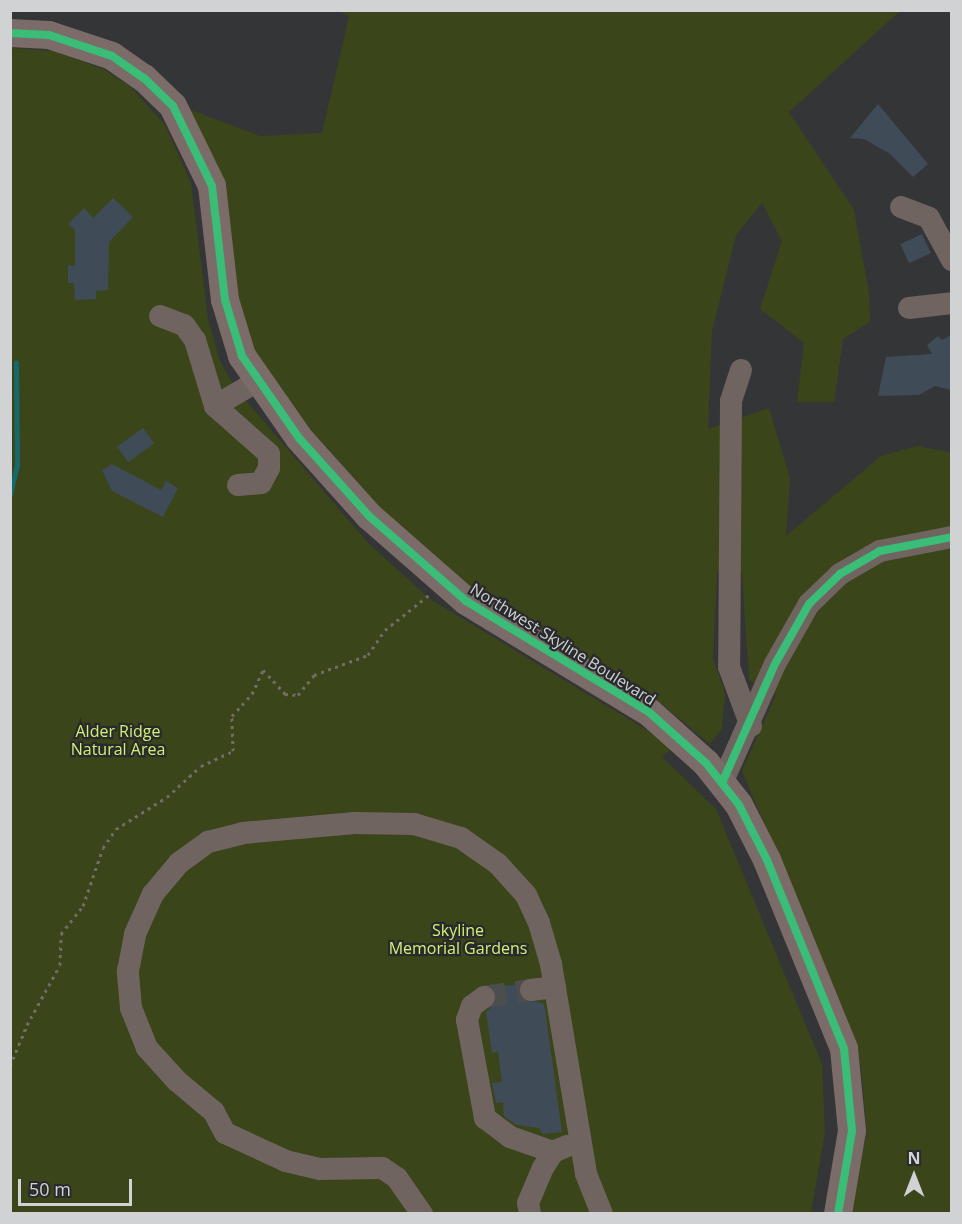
<!DOCTYPE html>
<style>
body{margin:0}
#map{position:relative;width:962px;height:1224px;overflow:hidden;background:#343536;font-family:"Open Sans",sans-serif}
div>[style]{position:absolute}
[style*='--x']{left:calc(var(--x)*1px);top:calc(var(--y)*1px);width:calc(var(--w)*1px);rotate:calc(var(--a)*1deg)}
.green>*{inset:0;background:#3b451a}
.stream>*{height:4.5px;margin:-2.25px;padding:0 2.25px;transform-origin:2.25px;border-radius:2.25px;background:#16686b}
.building>*{inset:0;background:#404b58;transform-origin:0 0}
.minor-tunnel>*{height:22px;margin-top:-11px;transform-origin:0;background:repeating-linear-gradient(90deg,#4c4d4e 0 22px,transparent 0 33px)}
.path>*{height:3px;margin-top:-1.5px;transform-origin:0;background:repeating-linear-gradient(90deg,#726b6a 0 3px,transparent 0 7.5px)}
.minor>*{height:22px;margin:-11px;padding:0 11px;transform-origin:11px;border-radius:11px;background:#706461}
.major>*{height:28px;margin:-14px;padding:0 14px;transform-origin:14px;border-radius:14px;background:#7b6c69}
.cycleway>*{height:8px;margin:-4px;padding:0 4px;transform-origin:4px;border-radius:4px;background:#3abd76}
span{translate:-50% -50%;white-space:nowrap;text-align:center;line-height:1.15;-webkit-text-stroke:4.5px #292a2d;paint-order:stroke}
.street-label{font-size:16px;color:#d1d2d3}
.park-label{font-size:16px;color:#d2f271}
.frame{position:absolute;inset:0;border:12px solid #d1d2d3;pointer-events:none}
.north{position:absolute;left:884px;top:1146px;width:60px;height:60px;-webkit-text-stroke:4px #292a2d;paint-order:stroke;rotate:0deg;font-size:16px;font-weight:700;line-height:24px;text-align:center;color:#d1d2d3}
.north::after{content:'';display:block;margin:auto;width:21px;height:27px;background:#d1d2d3;clip-path:polygon(50% 0,100% 100%,50% 72%,0 100%)}
.scale{position:absolute;left:18px;top:1179px;width:114px;height:27px;box-sizing:border-box;border:3px solid #d1d2d3;border-top:0;padding-left:8px;font-size:18px;line-height:21px;white-space:nowrap;color:#d1d2d3;-webkit-text-stroke:4px #292a2d;paint-order:stroke}
</style>
<div id="map">
<div class="green">
<i style="clip-path:polygon(338px 11px,900px 11px,789px 112px,854px 210px,869px 293px,870px 322px,843px 339px,834px 402px,797px 402px,804px 343px,760px 309px,782px 241px,762px 203px,736px 235px,712px 331px,708px 429px,769px 408px,790px 478px,786px 536px,881px 456px,917px 446px,950px 452px,951px 1213px,850px 1213px,867px 1131px,861px 1068px,847px 1019px,742px 771px,776px 695px,749px 680px,742px 572px,717px 573px,713px 659px,725px 693px,722px 729px,710px 744px,658px 701px,449px 575px,370px 497px,264px 377px,242px 335px,180px 106px,260px 136px,322px 133px,349px 16px)"></i>
<i style="clip-path:polygon(10px 48px,54px 51px,103px 69px,131px 87px,165px 125px,191px 183px,208px 319px,220px 361px,235px 388px,369px 544px,430px 599px,655px 735px,672px 749px,662px 757px,716px 809px,822px 1064px,825px 1132px,811px 1213px,11px 1213px)"></i>
</div>
<div class="stream">
<i style="--x:10;--y:495;--w:31;--a:-77"></i>
<i style="--x:17;--y:465;--w:102;--a:-90.6"></i>
</div>
<div class="building">
<i style="clip-path:polygon(878px 104px,928px 164px,913px 177px,890px 154px,864px 139px,850px 138px)"></i>
<i style="clip-path:polygon(113px 198px,133px 217px,109px 242px,108px 290px,96px 291px,96px 299px,75px 300px,74px 283px,68px 283px,68px 265px,75px 266px,75px 230px,68px 224px,84px 208px,93px 218px)"></i>
<i style="left:922px;top:234px;width:21px;height:24px;rotate:65deg"></i>
<i style="clip-path:polygon(951px 335px,951px 390px,935px 386px,919px 395px,878px 396px,886px 357px,932px 354px,927px 345px,938px 336px,942px 340px)"></i>
<i style="left:143px;top:428px;width:19px;height:32px;rotate:54deg"></i>
<i style="clip-path:polygon(112px 464px,161px 490px,166px 481px,178px 488px,163px 517px,112px 491px,102px 470px)"></i>
<i style="clip-path:polygon(519px 984px,521px 999px,543px 1003px,545px 1009px,562px 1132px,543px 1134px,539px 1128px,516px 1125px,504px 1116px,503px 1102px,496px 1103px,492px 1083px,502px 1082px,498px 1052px,492px 1053px,486px 1012px,497px 1002px,494px 988px)"></i>
</div>
<div class="minor-tunnel">
<i style="--x:484;--y:997;--w:48;--a:-8.5"></i>
</div>
<div class="path">
<i style="--x:10;--y:1066;--w:44;--a:-67.5"></i>
<i style="--x:27;--y:1025;--w:68;--a:-61.2"></i>
<i style="--x:60;--y:965;--w:31;--a:-88"></i>
<i style="--x:61;--y:934;--w:36;--a:-52"></i>
<i style="--x:83;--y:906;--w:61;--a:-71"></i>
<i style="--x:103;--y:848;--w:23;--a:-56"></i>
<i style="--x:116;--y:829;--w:60;--a:-32.1"></i>
<i style="--x:167;--y:797;--w:46;--a:-42.4"></i>
<i style="--x:201;--y:766;--w:35;--a:-25"></i>
<i style="--x:233;--y:751;--w:35;--a:-92"></i>
<i style="--x:232;--y:716;--w:30;--a:-48"></i>
<i style="--x:252;--y:694;--w:26;--a:-65"></i>
<i style="--x:263;--y:670;--w:33;--a:47"></i>
<i style="--x:285;--y:694;--w:13;--a:4"></i>
<i style="--x:298;--y:695;--w:26;--a:-51"></i>
<i style="--x:314;--y:675;--w:58;--a:-20.3"></i>
<i style="--x:368;--y:655;--w:30;--a:-56"></i>
<i style="--x:385;--y:630;--w:56;--a:-38.5"></i>
</div>
<div class="minor">
<i style="--x:901;--y:207;--w:30;--a:21"></i>
<i style="--x:929;--y:218;--w:48;--a:61.3"></i>
<i style="--x:909;--y:308;--w:43;--a:-6.6"></i>
<i style="--x:160;--y:316;--w:26;--a:21"></i>
<i style="--x:184;--y:325;--w:19;--a:54"></i>
<i style="--x:195;--y:340;--w:69;--a:73.1"></i>
<i style="--x:215;--y:406;--w:72;--a:41.6"></i>
<i style="--x:269;--y:454;--w:14;--a:90"></i>
<i style="--x:269;--y:468;--w:17;--a:118"></i>
<i style="--x:261;--y:483;--w:23;--a:175"></i>
<i style="--x:741;--y:370;--w:33;--a:108"></i>
<i style="--x:731;--y:401;--w:266;--a:90.4"></i>
<i style="--x:729;--y:667;--w:63;--a:69.6"></i>
<i style="--x:215;--y:406;--w:48;--a:-30.3"></i>
<i style="--x:722;--y:783;--w:130;--a:-66"></i>
<i style="--x:775;--y:664;--w:69;--a:-60.5"></i>
<i style="--x:809;--y:604;--w:43;--a:-44.1"></i>
<i style="--x:840;--y:574;--w:46;--a:-29.9"></i>
<i style="--x:880;--y:551;--w:73;--a:-11"></i>
<i style="--x:531;--y:990;--w:24;--a:-7"></i>
<i style="--x:484;--y:997;--w:15;--a:143"></i>
<i style="--x:472;--y:1006;--w:15;--a:110"></i>
<i style="--x:467;--y:1020;--w:100;--a:79.6"></i>
<i style="--x:485;--y:1118;--w:31;--a:37"></i>
<i style="--x:510;--y:1137;--w:46;--a:19.2"></i>
<i style="--x:422;--y:1214;--w:44;--a:-124.8"></i>
<i style="--x:397;--y:1178;--w:18;--a:-146"></i>
<i style="--x:382;--y:1168;--w:62;--a:179.1"></i>
<i style="--x:320;--y:1169;--w:35;--a:-167"></i>
<i style="--x:286;--y:1161;--w:67;--a:-155.3"></i>
<i style="--x:225;--y:1133;--w:24;--a:-118"></i>
<i style="--x:214;--y:1112;--w:48;--a:-140"></i>
<i style="--x:177;--y:1081;--w:45;--a:-132.3"></i>
<i style="--x:147;--y:1048;--w:43;--a:-111.8"></i>
<i style="--x:131;--y:1008;--w:37;--a:-95"></i>
<i style="--x:128;--y:971;--w:38;--a:-79"></i>
<i style="--x:135;--y:934;--w:44;--a:-65.8"></i>
<i style="--x:153;--y:894;--w:40;--a:-50"></i>
<i style="--x:179;--y:863;--w:36;--a:-36"></i>
<i style="--x:208;--y:842;--w:36;--a:-14"></i>
<i style="--x:243;--y:833;--w:112;--a:-5.1"></i>
<i style="--x:355;--y:823;--w:59;--a:1"></i>
<i style="--x:414;--y:824;--w:49;--a:16.6"></i>
<i style="--x:461;--y:838;--w:45;--a:35.1"></i>
<i style="--x:498;--y:864;--w:42;--a:47.9"></i>
<i style="--x:526;--y:895;--w:31;--a:65"></i>
<i style="--x:539;--y:923;--w:43;--a:73.7"></i>
<i style="--x:551;--y:964;--w:213;--a:80.5"></i>
<i style="--x:586;--y:1174;--w:43;--a:68.2"></i>
<i style="--x:530;--y:1214;--w:11;--a:-100"></i>
<i style="--x:528;--y:1203;--w:38;--a:-67"></i>
<i style="--x:543;--y:1168;--w:19;--a:-58"></i>
<i style="--x:553;--y:1152;--w:15;--a:-23"></i>
</div>
<div class="major">
<i style="--x:10;--y:33;--w:39;--a:3"></i>
<i style="--x:49;--y:35;--w:66;--a:18.4"></i>
<i style="--x:112;--y:56;--w:39;--a:35"></i>
<i style="--x:144;--y:78;--w:40;--a:44"></i>
<i style="--x:173;--y:106;--w:89;--a:64"></i>
<i style="--x:212;--y:186;--w:115;--a:83.5"></i>
<i style="--x:225;--y:300;--w:59;--a:73.1"></i>
<i style="--x:242;--y:356;--w:100;--a:55.2"></i>
<i style="--x:299;--y:438;--w:105;--a:48.1"></i>
<i style="--x:369;--y:516;--w:129;--a:41.2"></i>
<i style="--x:466;--y:601;--w:215;--a:31.3"></i>
<i style="--x:650;--y:713;--w:75;--a:41.8"></i>
<i style="--x:706;--y:763;--w:53;--a:51.8"></i>
<i style="--x:739;--y:805;--w:62;--a:63"></i>
<i style="--x:767;--y:860;--w:204;--a:67.8"></i>
<i style="--x:844;--y:1049;--w:82;--a:84.4"></i>
<i style="--x:852;--y:1131;--w:84;--a:99.6"></i>
</div>
<div class="cycleway">
<i style="--x:10;--y:33;--w:39;--a:3"></i>
<i style="--x:49;--y:35;--w:66;--a:18.4"></i>
<i style="--x:112;--y:56;--w:39;--a:35"></i>
<i style="--x:144;--y:78;--w:40;--a:44"></i>
<i style="--x:173;--y:106;--w:89;--a:64"></i>
<i style="--x:212;--y:186;--w:115;--a:83.5"></i>
<i style="--x:225;--y:300;--w:59;--a:73.1"></i>
<i style="--x:242;--y:356;--w:100;--a:55.2"></i>
<i style="--x:299;--y:438;--w:105;--a:48.1"></i>
<i style="--x:369;--y:516;--w:129;--a:41.2"></i>
<i style="--x:466;--y:601;--w:215;--a:31.3"></i>
<i style="--x:650;--y:713;--w:75;--a:41.8"></i>
<i style="--x:706;--y:763;--w:53;--a:51.8"></i>
<i style="--x:739;--y:805;--w:62;--a:63"></i>
<i style="--x:767;--y:860;--w:204;--a:67.8"></i>
<i style="--x:844;--y:1049;--w:82;--a:84.4"></i>
<i style="--x:852;--y:1131;--w:84;--a:99.6"></i>
<i style="--x:722;--y:783;--w:130;--a:-66"></i>
<i style="--x:775;--y:664;--w:69;--a:-60.5"></i>
<i style="--x:809;--y:604;--w:43;--a:-44.1"></i>
<i style="--x:840;--y:574;--w:46;--a:-29.9"></i>
<i style="--x:880;--y:551;--w:73;--a:-11"></i>
</div>
<div class="street-label">
<span style="left:563px;top:644px;rotate:32deg">Northwest Skyline Boulevard</span>
</div>
<div class="park-label">
<span style="left:118px;top:740px">Alder Ridge<br>Natural Area</span>
<span style="left:458px;top:939px">Skyline<br>Memorial Gardens</span>
</div>
<div class="frame"></div>
<div class="north">N</div>
<div class="scale">50 m</div>
</div>
